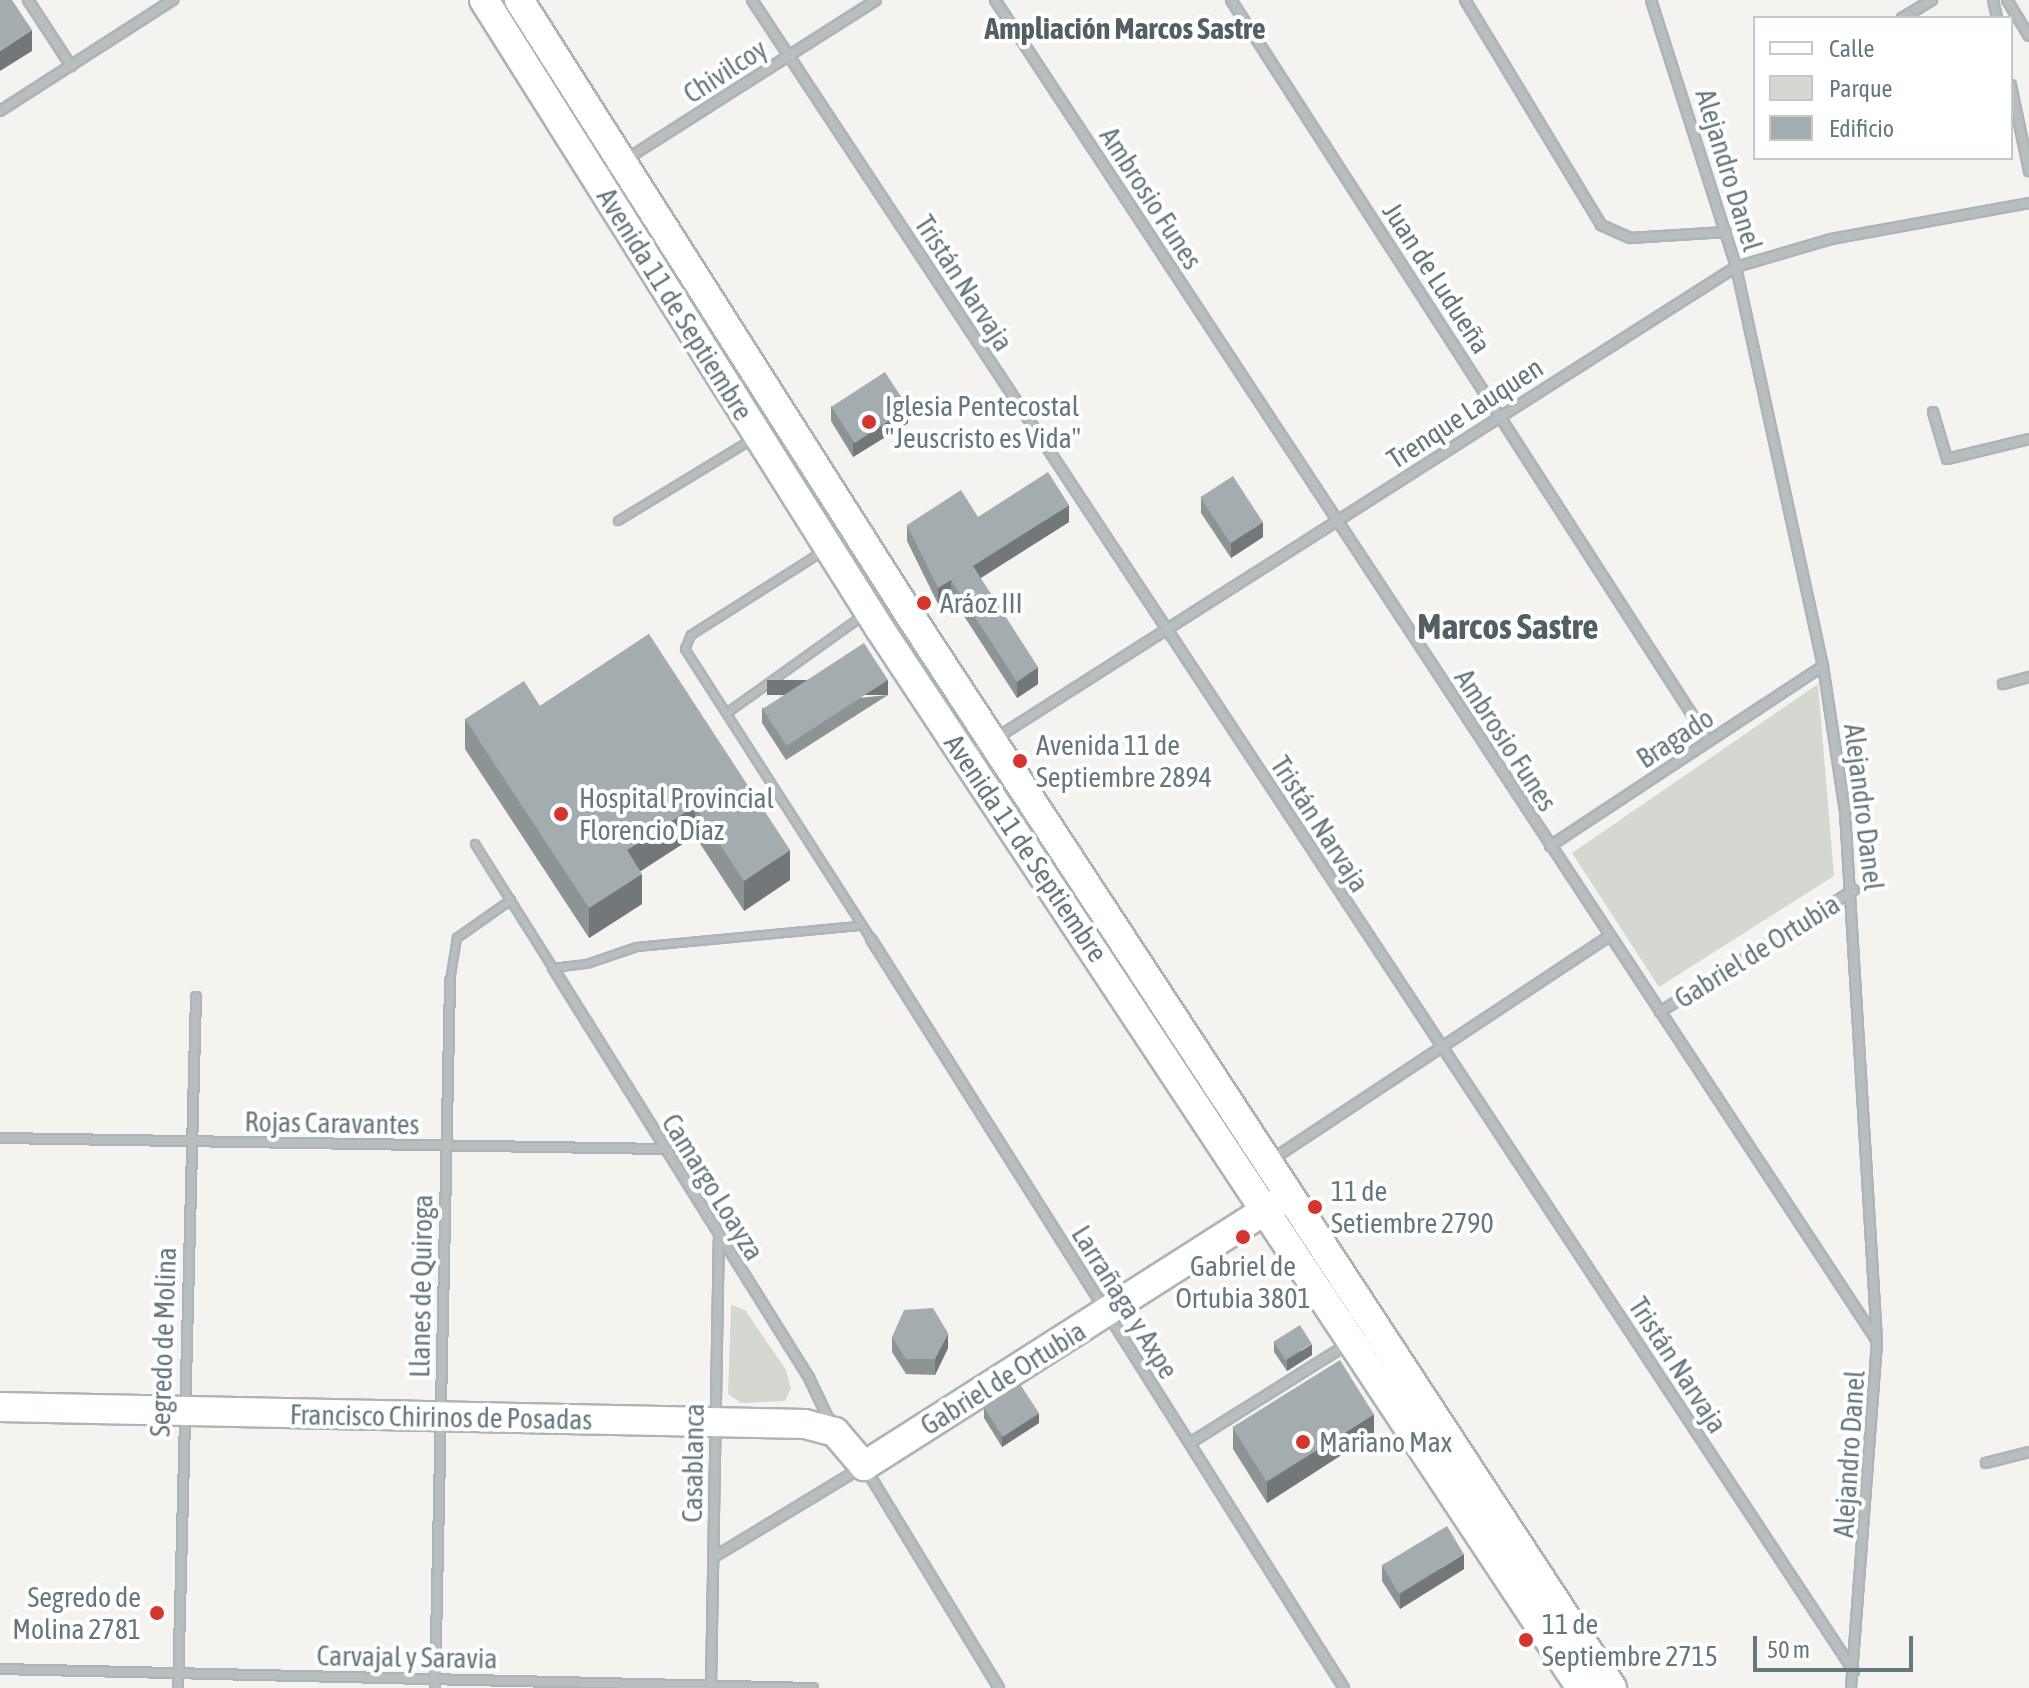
<!DOCTYPE html>
<meta charset="utf-8">
<style>
body{margin:0}
#map{position:relative;width:2029px;height:1688px;overflow:hidden;background:#f4f3f0;font-family:"Asap Condensed",sans-serif}
div>[style]{position:absolute}
[style*='--x']{left:calc(var(--x)*1px);top:calc(var(--y)*1px);width:calc(var(--w)*1px);rotate:calc(var(--a)*1deg)}
.green>*{inset:0;background:#d4d8d0}
.roads{filter:drop-shadow(2px 0 #adb4b7) drop-shadow(-2px 0 #adb4b7) drop-shadow(0 2px #adb4b7) drop-shadow(0 -2px #adb4b7)}
.service>*{height:6px;margin:-3px;padding:0 3px;transform-origin:3px;border-radius:3px;background:#b8bec0}
.minor>*{height:8px;margin:-4px;padding:0 4px;transform-origin:4px;border-radius:4px;background:#b8bec0}
.secondary>*{height:28px;margin:-14px;padding:0 14px;transform-origin:14px;border-radius:14px;background:#fff}
.wall>*{inset:0;background:#8c9496}
.shaded-wall>*{inset:0;background:#72787a;transform-origin:0 0}
.building>*{inset:0;background:#a3acaf;transform-origin:0 0}
.dots>*{width:22px;height:22px;translate:-50% -50%;box-sizing:border-box;border:4px solid #fff;border-radius:50%}
span{translate:-50% -50%;white-space:nowrap;text-align:center;line-height:1.15;-webkit-text-stroke:8px #fff;paint-order:stroke}
.street-label{font-size:28px;color:#65787f}
.poi-label{font-size:28px;color:#65787f}
.left{translate:0 -50%;text-align:left}
.right{translate:-100% -50%;text-align:right}
.neighbourhood-label{font-size:30px;color:#526065;font-weight:700}
.district-label{font-size:36px;color:#526065;font-weight:700}
.legend{position:absolute;left:1753px;top:16px;width:260px;height:144px;box-sizing:border-box;background:#fff;border:2px solid #c1c9cc;margin:0;padding:10px 14px;list-style:none;font-size:24px;color:#65787f}
.legend li{display:flex;align-items:center;gap:16px;height:40px}
.legend b{width:40px;border:2px solid #c1c9cc}
.scale{position:absolute;left:1753px;top:1636px;width:160px;height:36px;box-sizing:border-box;border:4px solid #65787f;border-top:0;padding-left:10px;font-size:24px;line-height:28px;white-space:nowrap;color:#65787f;-webkit-text-stroke:6px #fff;paint-order:stroke}
</style>
<div id="map">
<div class="green">
<i style="clip-path:polygon(1818px 684px,1834px 876px,1659px 987px,1572px 853px)"></i>
<i style="clip-path:polygon(731px 1305px,745px 1310px,786px 1370px,791px 1388px,785px 1401px,741px 1403px,728px 1394px)"></i>
</div>
<div class="roads">
<div class="service">
<i style="--x:618;--y:521;--w:156;--a:-31.3"></i>
<i style="--x:822;--y:552;--w:155;--a:147.6"></i>
<i style="--x:691;--y:635;--w:15;--a:113"></i>
<i style="--x:685;--y:649;--w:345;--a:57.3"></i>
<i style="--x:727;--y:713;--w:168;--a:-35.6"></i>
<i style="--x:475;--y:844;--w:146;--a:57.8"></i>
<i style="--x:553;--y:968;--w:34;--a:-7"></i>
<i style="--x:587;--y:964;--w:53;--a:-18.8"></i>
<i style="--x:637;--y:947;--w:222;--a:-5.4"></i>
<i style="--x:450;--y:981;--w:44;--a:-80.8"></i>
<i style="--x:457;--y:938;--w:66;--a:-35.1"></i>
</div>
<div class="minor">
<i style="--x:28;--y:0;--w:79;--a:56.9"></i>
<i style="--x:752;--y:0;--w:2002;--a:56.6"></i>
<i style="--x:995;--y:0;--w:1603;--a:56.66"></i>
<i style="--x:1231;--y:0;--w:882;--a:57.17"></i>
<i style="--x:1465;--y:0;--w:263;--a:58.8"></i>
<i style="--x:1601;--y:225;--w:32;--a:24"></i>
<i style="--x:1630;--y:238;--w:96;--a:-3.6"></i>
<i style="--x:1651;--y:0;--w:280;--a:72.3"></i>
<i style="--x:1736;--y:267;--w:408;--a:77.7"></i>
<i style="--x:1823;--y:666;--w:148;--a:81.4"></i>
<i style="--x:1845;--y:812;--w:531;--a:86.54"></i>
<i style="--x:1877;--y:1342;--w:347;--a:94.3"></i>
<i style="--x:1993;--y:0;--w:18;--a:77"></i>
<i style="--x:2007;--y:0;--w:42;--a:58.6"></i>
<i style="--x:1902;--y:18;--w:35;--a:-31"></i>
<i style="--x:2011;--y:85;--w:88;--a:78.2"></i>
<i style="--x:0;--y:111;--w:206;--a:-32.7"></i>
<i style="--x:600;--y:176;--w:327;--a:-32.5"></i>
<i style="--x:1933;--y:412;--w:49;--a:73.4"></i>
<i style="--x:1947;--y:459;--w:84;--a:-13.7"></i>
<i style="--x:2003;--y:684;--w:27;--a:-15"></i>
<i style="--x:968;--y:756;--w:910;--a:-32.49"></i>
<i style="--x:1736;--y:267;--w:99;--a:-16.4"></i>
<i style="--x:1831;--y:239;--w:201;--a:-10.3"></i>
<i style="--x:1550;--y:846;--w:327;--a:-33.4"></i>
<i style="--x:871;--y:939;--w:886;--a:57.73"></i>
<i style="--x:553;--y:968;--w:483;--a:58"></i>
<i style="--x:809;--y:1378;--w:51;--a:64.4"></i>
<i style="--x:1660;--y:1012;--w:229;--a:-32.2"></i>
<i style="--x:0;--y:1138;--w:663;--a:0.95"></i>
<i style="--x:1247;--y:1176;--w:435;--a:-33.5"></i>
<i style="--x:1190;--y:1443;--w:186;--a:-32.1"></i>
<i style="--x:1986;--y:1463;--w:44;--a:-14.3"></i>
<i style="--x:714;--y:1557;--w:175;--a:-31.2"></i>
<i style="--x:864;--y:1466;--w:260;--a:58.7"></i>
<i style="--x:0;--y:1669;--w:813;--a:1.34"></i>
<i style="--x:178;--y:1688;--w:691;--a:-88.51"></i>
<i style="--x:435;--y:1688;--w:707;--a:-88.78"></i>
<i style="--x:711;--y:1688;--w:447;--a:-89"></i>
</div>
<div class="secondary">
<i style="--x:484;--y:0;--w:743;--a:57.81"></i>
<i style="--x:880;--y:629;--w:1270;--a:56.5"></i>
<i style="--x:519;--y:0;--w:724;--a:57.58"></i>
<i style="--x:907;--y:611;--w:1287;--a:56.79"></i>
<i style="--x:0;--y:1407;--w:805;--a:1.21"></i>
<i style="--x:805;--y:1424;--w:31;--a:15"></i>
<i style="--x:835;--y:1432;--w:45;--a:49.5"></i>
<i style="--x:864;--y:1466;--w:495;--a:-32.5"></i>
</div>
</div>
<div class="wall">
<i style="clip-path:polygon(831px 406px,908px 423px,853px 457px,831px 421px)"></i>
<i style="clip-path:polygon(1201px 498px,1263px 537px,1231px 558px,1201px 513px)"></i>
<i style="clip-path:polygon(978px 517px,1069px 522px,980px 578px,1038px 684px,1017px 698px,951px 596px,938px 604px,907px 541px,907px 525px)"></i>
<i style="clip-path:polygon(649px 634px,790px 880px,744px 911px,695px 836px,640px 871px,642px 904px,589px 938px,465px 749px,465px 719px,540px 706px)"></i>
<i style="clip-path:polygon(888px 695px,786px 760px,762px 723px,762px 708px)"></i>
<i style="clip-path:polygon(892px 1337px,948px 1348px,935px 1375px,906px 1374px,892px 1352px)"></i>
<i style="clip-path:polygon(1274px 1341px,1312px 1355px,1287px 1371px,1274px 1352px)"></i>
<i style="clip-path:polygon(984px 1407px,1039px 1423px,1002px 1447px,984px 1418px)"></i>
<i style="clip-path:polygon(1233px 1429px,1374px 1434px,1267px 1503px,1233px 1449px)"></i>
<i style="clip-path:polygon(1382px 1566px,1464px 1569px,1400px 1609px,1382px 1581px)"></i>
</div>
<div class="shaded-wall">
<i style="clip-path:polygon(32px 30px,32px 51px,0 71px,0 51px)"></i>
<i style="clip-path:polygon(908px 408px,908px 423px,853px 457px,853px 442px)"></i>
<i style="clip-path:polygon(1069px 505px,1069px 522px,973px 583px,973px 566px)"></i>
<i style="clip-path:polygon(1263px 522px,1263px 537px,1231px 558px,1231px 543px)"></i>
<i style="clip-path:polygon(951px 580px,951px 596px,938px 604px,938px 588px)"></i>
<i style="clip-path:polygon(1038px 667px,1038px 684px,1017px 698px,1017px 682px)"></i>
<i style="left:888px;top:680px;width:15px;height:121px;rotate:90deg"></i>
<i style="clip-path:polygon(695px 806px,695px 836px,627px 880px,627px 850px)"></i>
<i style="clip-path:polygon(790px 850px,790px 880px,744px 911px,744px 881px)"></i>
<i style="clip-path:polygon(642px 874px,642px 904px,589px 938px,589px 908px)"></i>
<i style="clip-path:polygon(948px 1333px,948px 1348px,935px 1375px,935px 1359px)"></i>
<i style="clip-path:polygon(1312px 1344px,1312px 1355px,1287px 1371px,1287px 1360px)"></i>
<i style="clip-path:polygon(1039px 1413px,1039px 1423px,1002px 1447px,1002px 1436px)"></i>
<i style="clip-path:polygon(1374px 1414px,1374px 1434px,1267px 1503px,1267px 1482px)"></i>
<i style="clip-path:polygon(1464px 1554px,1464px 1569px,1400px 1609px,1400px 1594px)"></i>
</div>
<div class="building">
<i style="clip-path:polygon(0 0,12px 0,32px 30px,0 51px)"></i>
<i style="left:885px;top:372px;width:43px;height:64px;rotate:57deg"></i>
<i style="clip-path:polygon(1048px 472px,1069px 505px,973px 566px,1038px 667px,1017px 682px,951px 580px,938px 588px,907px 525px,961px 490px,978px 517px)"></i>
<i style="left:1233px;top:476px;width:55px;height:39px;rotate:57deg"></i>
<i style="clip-path:polygon(649px 634px,790px 850px,744px 881px,695px 806px,627px 850px,642px 874px,589px 908px,465px 719px,524px 681px,540px 706px)"></i>
<i style="left:864px;top:643px;width:44px;height:121px;rotate:57deg"></i>
<i style="clip-path:polygon(933px 1308px,948px 1333px,935px 1359px,906px 1359px,892px 1337px,904px 1310px)"></i>
<i style="left:1300px;top:1325px;width:22px;height:31px;rotate:58deg"></i>
<i style="left:1340px;top:1360px;width:64px;height:127px;rotate:58deg"></i>
<i style="left:1020px;top:1384px;width:35px;height:43px;rotate:57deg"></i>
<i style="left:1447px;top:1526px;width:33px;height:76px;rotate:59deg"></i>
</div>
<div class="dots">
<i style="left:869px;top:422px;background:#d5352f"></i>
<i style="left:924px;top:603px;background:#d5352f"></i>
<i style="left:1020px;top:761px;background:#d5352f"></i>
<i style="left:561px;top:814px;background:#d5352f"></i>
<i style="left:1315px;top:1207px;background:#d5352f"></i>
<i style="left:1243px;top:1237px;background:#d5352f"></i>
<i style="left:1303px;top:1442px;background:#d5352f"></i>
<i style="left:157px;top:1613px;background:#d5352f"></i>
<i style="left:1526px;top:1640px;background:#d5352f"></i>
</div>
<div class="street-label">
<span style="left:725px;top:71px;rotate:-33deg">Chivilcoy</span>
<span style="left:1729px;top:170px;rotate:73deg">Alejandro Danel</span>
<span style="left:1151px;top:198px;rotate:57deg">Ambrosio Funes</span>
<span style="left:1437px;top:278px;rotate:57deg">Juan de Ludueña</span>
<span style="left:964px;top:283px;rotate:57deg">Tristán Narvaja</span>
<span style="left:675px;top:304px;rotate:58deg">Avenida 11 de Septiembre</span>
<span style="left:1465px;top:413px;rotate:-33deg">Trenque Lauquen</span>
<span style="left:1675px;top:738px;rotate:-33deg">Bragado</span>
<span style="left:1506px;top:740px;rotate:57deg">Ambrosio Funes</span>
<span style="left:1864px;top:807px;rotate:83deg">Alejandro Danel</span>
<span style="left:1320px;top:824px;rotate:57deg">Tristán Narvaja</span>
<span style="left:1026px;top:848px;rotate:56deg">Avenida 11 de Septiembre</span>
<span style="left:1757px;top:951px;rotate:-32deg">Gabriel de Ortubia</span>
<span style="left:332px;top:1123px;rotate:1deg">Rojas Caravantes</span>
<span style="left:713px;top:1187px;rotate:58deg">Camargo Loayza</span>
<span style="left:421px;top:1286px;rotate:-89deg">Llanes de Quiroga</span>
<span style="left:1125px;top:1302px;rotate:58deg">Larrañaga y Axpe</span>
<span style="left:163px;top:1342px;rotate:-88deg">Segredo de Molina</span>
<span style="left:1678px;top:1365px;rotate:57deg">Tristán Narvaja</span>
<span style="left:1003px;top:1378px;rotate:-32deg">Gabriel de Ortubia</span>
<span style="left:441px;top:1417px;rotate:1deg">Francisco Chirinos de Posadas</span>
<span style="left:1849px;top:1454px;rotate:-86deg">Alejandro Danel</span>
<span style="left:693px;top:1463px;rotate:-89deg">Casablanca</span>
<span style="left:407px;top:1657px;rotate:1deg">Carvajal y Saravia</span>
</div>
<div class="poi-label">
<span class="left" style="left:885px;top:422px">Iglesia Pentecostal<br>"Jeuscristo es Vida"</span>
<span class="left" style="left:940px;top:603px">Aráoz III</span>
<span class="left" style="left:1036px;top:761px">Avenida 11 de<br>Septiembre 2894</span>
<span class="left" style="left:579px;top:814px">Hospital Provincial<br>Florencio Díaz</span>
<span class="left" style="left:1331px;top:1207px">11 de<br>Setiembre 2790</span>
<span style="left:1243px;top:1282px">Gabriel de<br>Ortubia 3801</span>
<span class="left" style="left:1319px;top:1442px">Mariano Max</span>
<span class="right" style="left:141px;top:1613px">Segredo de<br>Molina 2781</span>
<span class="left" style="left:1542px;top:1640px">11 de<br>Septiembre 2715</span>
</div>
<div class="neighbourhood-label">
<span style="left:1125px;top:28px">Ampliación Marcos Sastre</span>
</div>
<div class="district-label">
<span style="left:1508px;top:627px">Marcos Sastre</span>
</div>
<ul class="legend">
<li><b style="height:10px;background:#fff"></b>Calle</li>
<li><b style="height:22px;background:#d4d8d0"></b>Parque</li>
<li><b style="height:22px;background:#a3acaf"></b>Edificio</li>
</ul>
<div class="scale">50 m</div>
</div>
